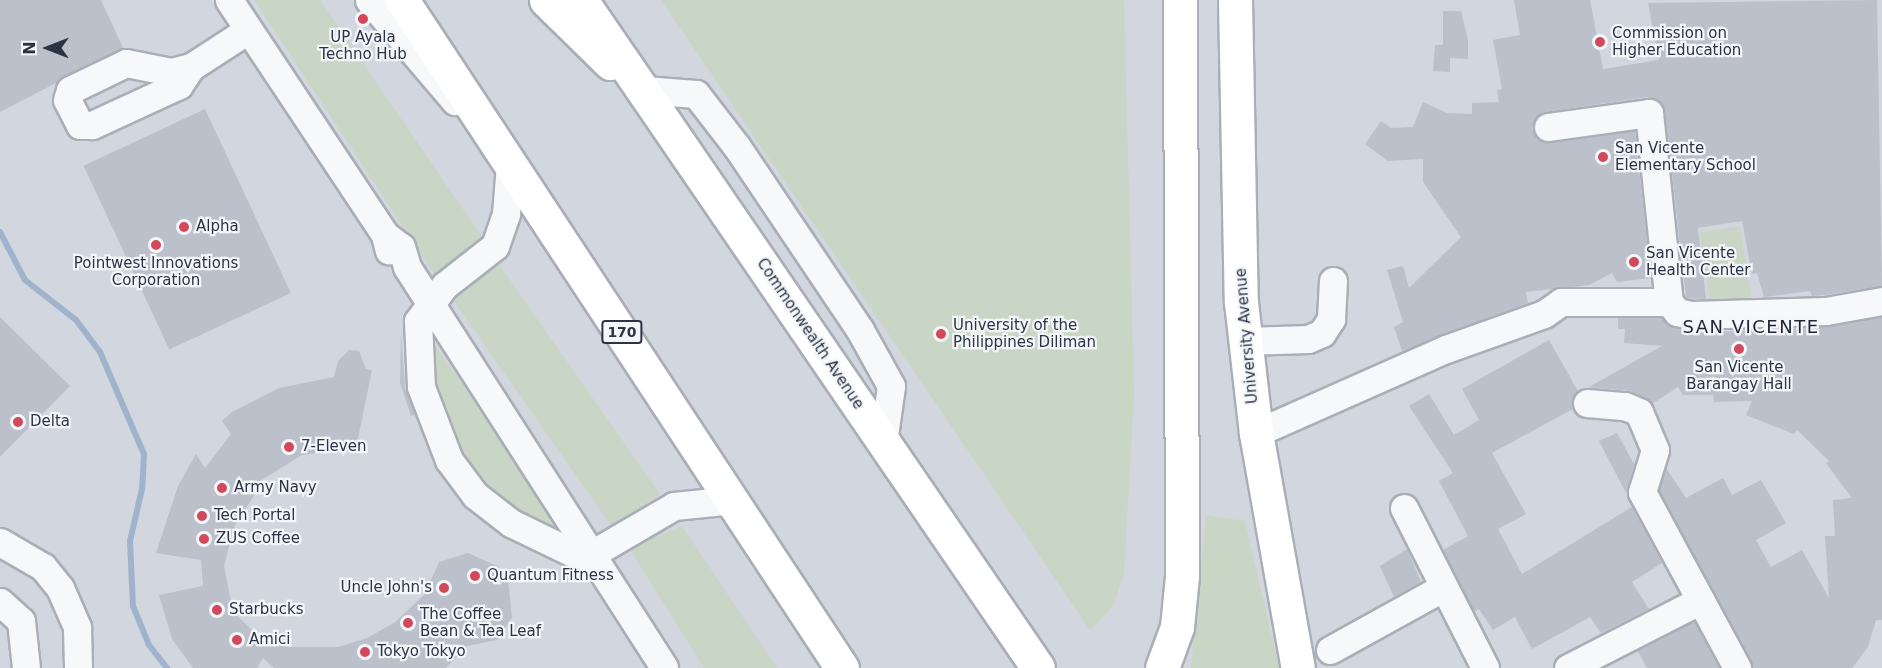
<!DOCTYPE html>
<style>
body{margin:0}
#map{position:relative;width:1882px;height:668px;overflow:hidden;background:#e4e7ec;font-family:"DejaVu Sans",sans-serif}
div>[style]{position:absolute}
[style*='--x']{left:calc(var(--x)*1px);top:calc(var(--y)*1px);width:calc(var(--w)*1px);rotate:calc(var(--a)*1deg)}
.built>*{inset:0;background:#d2d6de;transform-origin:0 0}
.green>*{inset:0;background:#c9d6c5;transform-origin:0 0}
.stream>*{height:6px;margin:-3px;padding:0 3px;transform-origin:3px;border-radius:3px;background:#9fb4cc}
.building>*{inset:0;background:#bbc0ca;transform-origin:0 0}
.roads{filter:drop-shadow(2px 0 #a9aeb7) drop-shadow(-2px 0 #a9aeb7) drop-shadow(0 2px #a9aeb7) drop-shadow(0 -2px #a9aeb7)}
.minor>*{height:27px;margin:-13.5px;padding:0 13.5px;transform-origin:13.5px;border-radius:13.5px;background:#f7f8fa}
.major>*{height:33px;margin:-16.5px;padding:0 16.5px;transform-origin:16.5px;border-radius:16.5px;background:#fff}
.dots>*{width:16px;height:16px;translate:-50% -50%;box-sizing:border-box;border:3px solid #f4f6f9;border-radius:50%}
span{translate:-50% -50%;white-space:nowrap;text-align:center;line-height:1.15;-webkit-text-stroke:4.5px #f4f6f9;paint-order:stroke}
.shield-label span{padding:2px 4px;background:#f4f6f9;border:2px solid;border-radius:4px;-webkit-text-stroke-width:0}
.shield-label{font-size:14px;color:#2b3445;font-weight:700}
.poi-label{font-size:15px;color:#2b3445}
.left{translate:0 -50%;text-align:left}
.right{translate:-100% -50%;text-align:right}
.street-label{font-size:15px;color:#2b3445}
.quarter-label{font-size:18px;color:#1d2536;letter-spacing:1.5px}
.north{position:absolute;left:18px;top:18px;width:60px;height:60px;-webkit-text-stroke:4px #f4f6f9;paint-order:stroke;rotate:270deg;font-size:16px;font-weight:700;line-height:24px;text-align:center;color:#2b3445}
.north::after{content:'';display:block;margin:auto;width:21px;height:27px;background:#2b3445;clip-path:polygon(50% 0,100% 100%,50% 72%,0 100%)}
</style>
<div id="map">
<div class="built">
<i style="left:0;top:0;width:1882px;height:668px"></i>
</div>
<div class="green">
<i style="clip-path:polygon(254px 0,320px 0,484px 240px,435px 275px)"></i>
<i style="clip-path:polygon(661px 0,1124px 0,1134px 394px,1124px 574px,1113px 606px,1090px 630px)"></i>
<i style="left:1740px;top:226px;width:87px;height:41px;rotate:81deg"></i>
<i style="left:498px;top:263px;width:282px;height:58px;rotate:55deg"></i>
<i style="clip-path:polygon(429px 337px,560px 524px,557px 534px,537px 527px,491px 492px,459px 454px,435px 405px)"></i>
<i style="clip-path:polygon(1206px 515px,1245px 521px,1279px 668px,1191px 668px)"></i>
<i style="clip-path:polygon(682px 526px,694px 544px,777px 668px,704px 668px,629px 548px)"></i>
</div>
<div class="stream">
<i style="--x:0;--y:232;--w:54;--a:62.5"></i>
<i style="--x:25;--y:280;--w:65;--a:38.1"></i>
<i style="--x:76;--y:320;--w:40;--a:53"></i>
<i style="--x:100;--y:352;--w:111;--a:66.7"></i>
<i style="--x:144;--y:454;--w:35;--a:93"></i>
<i style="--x:142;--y:489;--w:53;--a:103"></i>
<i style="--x:130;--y:541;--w:65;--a:87.4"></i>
<i style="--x:133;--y:606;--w:42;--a:67.7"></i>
<i style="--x:149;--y:645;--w:29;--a:52"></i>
</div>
<div class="building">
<i style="clip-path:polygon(0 0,101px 0,123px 48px,0 112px)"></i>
<i style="clip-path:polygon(1514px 0,1590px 0,1603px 69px,1659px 60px,1648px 3px,1877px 0,1882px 286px,1824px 295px,1812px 296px,1810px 291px,1764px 297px,1757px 273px,1752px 274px,1742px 221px,1698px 228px,1706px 299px,1686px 298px,1665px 111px,1661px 103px,1647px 97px,1545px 112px,1534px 121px,1532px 129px,1536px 137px,1550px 143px,1635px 131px,1651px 278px,1617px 282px,1612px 273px,1589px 285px,1526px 292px,1528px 303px,1402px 351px,1394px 327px,1403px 322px,1387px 270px,1403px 266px,1409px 288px,1461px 237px,1423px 182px,1423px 159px,1388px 161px,1365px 144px,1381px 121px,1391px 128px,1413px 127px,1423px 102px,1447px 113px,1472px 114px,1472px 103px,1499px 102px,1497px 90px,1502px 89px,1493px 40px,1520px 35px)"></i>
<i style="clip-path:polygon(1443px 11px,1461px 11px,1468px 40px,1468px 59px,1450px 58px,1450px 72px,1433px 71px,1435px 45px,1443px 45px)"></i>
<i style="left:205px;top:109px;width:203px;height:134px;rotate:65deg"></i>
<i style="clip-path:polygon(0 317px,70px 386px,0 457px)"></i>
<i style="clip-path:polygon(1882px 317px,1882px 620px,1876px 620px,1868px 647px,1852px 668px,1753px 668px,1659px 490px,1666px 468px,1686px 498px,1723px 478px,1732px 495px,1761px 480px,1786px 523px,1756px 540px,1771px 567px,1802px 550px,1829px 598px,1825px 536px,1835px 536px,1833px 500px,1852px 498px,1826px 463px,1829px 461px,1797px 430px,1794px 434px,1746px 415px,1752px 401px,1714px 402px,1713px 395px,1683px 395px,1678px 387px,1652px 404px,1631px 391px,1589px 387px,1662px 346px,1624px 343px,1625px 329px,1618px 329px,1618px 318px,1661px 318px,1673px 327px,1696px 333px,1826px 327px)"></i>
<i style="clip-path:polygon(401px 332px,405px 388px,415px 415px,411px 416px,400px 383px)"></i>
<i style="clip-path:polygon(1549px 340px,1578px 391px,1573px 409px,1492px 453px,1526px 514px,1498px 529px,1522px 574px,1632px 507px,1662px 563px,1632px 582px,1649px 609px,1601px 633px,1590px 617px,1532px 649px,1515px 617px,1493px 630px,1479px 609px,1474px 612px,1443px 550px,1468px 536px,1439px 481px,1453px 473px,1409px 406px,1429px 394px,1454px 435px,1479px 420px,1462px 389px)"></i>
<i style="clip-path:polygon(349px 350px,359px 351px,366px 369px,372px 370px,356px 448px,302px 455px,252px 486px,257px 491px,235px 525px,224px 566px,233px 612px,262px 639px,289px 647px,338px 647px,367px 638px,394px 623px,425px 594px,439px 562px,468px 553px,497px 566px,508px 578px,512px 618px,497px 640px,467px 646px,446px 668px,274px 668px,263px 658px,257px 668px,193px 668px,172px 639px,159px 595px,203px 586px,201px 560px,156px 553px,178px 486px,196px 454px,205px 468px,231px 434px,222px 421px,232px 412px,279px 388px,334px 377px,338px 361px)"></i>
<i style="clip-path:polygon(1617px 433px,1634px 464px,1626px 493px,1599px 441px)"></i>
<i style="clip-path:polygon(1407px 549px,1421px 582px,1394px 597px,1380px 566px)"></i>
<i style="clip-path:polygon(1694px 621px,1719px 668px,1647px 668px,1637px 650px)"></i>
</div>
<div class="roads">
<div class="minor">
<i style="--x:229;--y:0;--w:282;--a:56.4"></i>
<i style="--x:385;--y:235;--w:16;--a:76"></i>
<i style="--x:369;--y:0;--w:133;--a:49.6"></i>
<i style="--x:126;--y:63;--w:46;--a:11.3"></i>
<i style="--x:171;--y:72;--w:21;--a:-14"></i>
<i style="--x:191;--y:67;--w:22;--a:124"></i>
<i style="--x:179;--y:85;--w:96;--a:155.3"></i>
<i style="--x:92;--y:125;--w:12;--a:180"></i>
<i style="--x:80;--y:125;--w:28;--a:-117"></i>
<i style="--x:67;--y:100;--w:10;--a:-73"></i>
<i style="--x:70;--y:90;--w:62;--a:-25.7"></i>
<i style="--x:191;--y:67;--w:68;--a:-33"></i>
<i style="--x:644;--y:90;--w:52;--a:4.4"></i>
<i style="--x:696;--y:94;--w:67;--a:52.3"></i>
<i style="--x:737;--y:147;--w:220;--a:56.1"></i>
<i style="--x:860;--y:330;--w:64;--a:61"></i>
<i style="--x:891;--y:386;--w:58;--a:98"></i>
<i style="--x:1548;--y:127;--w:102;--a:-7.9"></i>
<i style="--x:1649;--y:113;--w:190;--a:84"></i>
<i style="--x:504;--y:157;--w:9;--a:49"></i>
<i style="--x:510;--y:164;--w:50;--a:94.6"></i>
<i style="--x:506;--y:214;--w:34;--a:109"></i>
<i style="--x:495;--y:246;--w:63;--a:142"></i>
<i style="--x:445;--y:285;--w:45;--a:126.9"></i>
<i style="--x:418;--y:321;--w:66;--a:87.4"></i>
<i style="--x:421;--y:387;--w:78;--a:69"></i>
<i style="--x:449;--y:460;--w:44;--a:53.4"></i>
<i style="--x:475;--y:495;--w:46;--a:37.9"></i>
<i style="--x:511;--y:523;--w:73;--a:25.9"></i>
<i style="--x:577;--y:555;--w:13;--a:0"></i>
<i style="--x:590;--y:555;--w:97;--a:-30.3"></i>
<i style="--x:674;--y:506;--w:60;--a:-5.7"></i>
<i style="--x:385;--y:235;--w:20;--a:37"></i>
<i style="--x:401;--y:247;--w:21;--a:73"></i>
<i style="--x:407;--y:267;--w:476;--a:57.3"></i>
<i style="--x:1669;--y:302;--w:13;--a:51"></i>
<i style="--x:1677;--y:312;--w:14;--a:12"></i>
<i style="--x:1691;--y:315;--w:135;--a:-1.7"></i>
<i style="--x:1826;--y:311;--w:57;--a:-10.1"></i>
<i style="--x:1245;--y:341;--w:63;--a:-1.8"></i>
<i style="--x:1308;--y:339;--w:15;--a:-23"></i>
<i style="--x:1322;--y:333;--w:17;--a:-57"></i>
<i style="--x:1331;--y:319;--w:38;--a:-87"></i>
<i style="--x:1587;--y:403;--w:38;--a:5"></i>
<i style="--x:1625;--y:406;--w:15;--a:23"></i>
<i style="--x:1639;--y:412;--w:41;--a:67.2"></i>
<i style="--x:1655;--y:450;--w:44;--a:107.2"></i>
<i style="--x:1642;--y:492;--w:200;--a:61.6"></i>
<i style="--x:1256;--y:433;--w:208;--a:-23.9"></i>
<i style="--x:1446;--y:349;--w:104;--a:-19.7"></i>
<i style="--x:1544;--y:314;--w:21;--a:-35"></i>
<i style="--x:1561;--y:302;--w:108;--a:0"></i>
<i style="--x:1404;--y:508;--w:179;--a:63.1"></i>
<i style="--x:0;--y:542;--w:50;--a:30.2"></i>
<i style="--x:43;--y:567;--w:27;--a:51"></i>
<i style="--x:60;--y:588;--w:43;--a:66.4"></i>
<i style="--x:77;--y:627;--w:41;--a:88.6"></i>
<i style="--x:0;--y:602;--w:28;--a:42"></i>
<i style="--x:21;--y:621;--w:47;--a:83.9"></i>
<i style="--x:1330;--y:650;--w:130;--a:-28.9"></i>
<i style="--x:1568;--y:668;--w:149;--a:-27.1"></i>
</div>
<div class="major">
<i style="--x:402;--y:0;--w:800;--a:56.63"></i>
<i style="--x:546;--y:0;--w:90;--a:44.5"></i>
<i style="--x:581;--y:0;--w:809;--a:55.62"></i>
<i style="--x:1235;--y:0;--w:302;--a:88.9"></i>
<i style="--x:1241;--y:302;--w:132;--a:83.5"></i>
<i style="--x:1256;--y:433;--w:239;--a:79.9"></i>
<i style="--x:1162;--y:668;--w:44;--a:-69.9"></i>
<i style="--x:1177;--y:627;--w:51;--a:-84.4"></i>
<i style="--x:1182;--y:576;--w:576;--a:-90.2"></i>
</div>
</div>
<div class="dots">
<i style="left:363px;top:19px;background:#d1495b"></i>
<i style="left:1600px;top:42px;background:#d1495b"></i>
<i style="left:1603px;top:157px;background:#d1495b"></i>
<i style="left:184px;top:227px;background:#d1495b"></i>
<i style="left:156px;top:245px;background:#d1495b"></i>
<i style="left:1634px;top:262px;background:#d1495b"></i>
<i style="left:941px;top:334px;background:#d1495b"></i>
<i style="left:1739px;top:349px;background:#d1495b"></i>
<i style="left:18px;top:422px;background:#d1495b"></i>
<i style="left:289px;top:447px;background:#d1495b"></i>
<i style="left:222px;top:488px;background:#d1495b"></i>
<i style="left:202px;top:516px;background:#d1495b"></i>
<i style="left:204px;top:539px;background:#d1495b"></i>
<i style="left:475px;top:576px;background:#d1495b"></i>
<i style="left:444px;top:588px;background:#d1495b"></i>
<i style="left:217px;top:610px;background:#d1495b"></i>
<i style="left:408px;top:623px;background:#d1495b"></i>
<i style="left:237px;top:640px;background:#d1495b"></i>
<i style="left:365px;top:652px;background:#d1495b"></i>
</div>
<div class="shield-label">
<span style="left:622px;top:332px">170</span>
</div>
<div class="poi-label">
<span class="left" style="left:1612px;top:42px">Commission on<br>Higher Education</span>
<span style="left:363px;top:46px">UP Ayala<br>Techno Hub</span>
<span class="left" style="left:1615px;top:157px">San Vicente<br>Elementary School</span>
<span class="left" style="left:196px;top:227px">Alpha</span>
<span class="left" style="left:1646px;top:262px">San Vicente<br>Health Center</span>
<span style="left:156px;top:272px">Pointwest Innovations<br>Corporation</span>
<span class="left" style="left:953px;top:334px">University of the<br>Philippines Diliman</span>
<span style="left:1739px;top:376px">San Vicente<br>Barangay Hall</span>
<span class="left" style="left:30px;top:422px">Delta</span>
<span class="left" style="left:301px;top:447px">7-Eleven</span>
<span class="left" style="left:234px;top:488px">Army Navy</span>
<span class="left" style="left:214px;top:516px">Tech Portal</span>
<span class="left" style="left:216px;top:539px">ZUS Coffee</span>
<span class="left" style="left:487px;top:576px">Quantum Fitness</span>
<span class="right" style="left:432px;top:588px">Uncle John's</span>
<span class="left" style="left:229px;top:610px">Starbucks</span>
<span class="left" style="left:420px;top:623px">The Coffee<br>Bean &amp; Tea Leaf</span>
<span class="left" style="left:249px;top:640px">Amici</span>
<span class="left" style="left:377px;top:652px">Tokyo Tokyo</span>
</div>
<div class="street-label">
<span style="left:810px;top:334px;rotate:56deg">Commonwealth Avenue</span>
<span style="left:1247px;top:336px;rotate:-95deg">University Avenue</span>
</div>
<div class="quarter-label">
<span style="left:1751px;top:327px">SAN VICENTE</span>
</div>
<div class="north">N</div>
</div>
